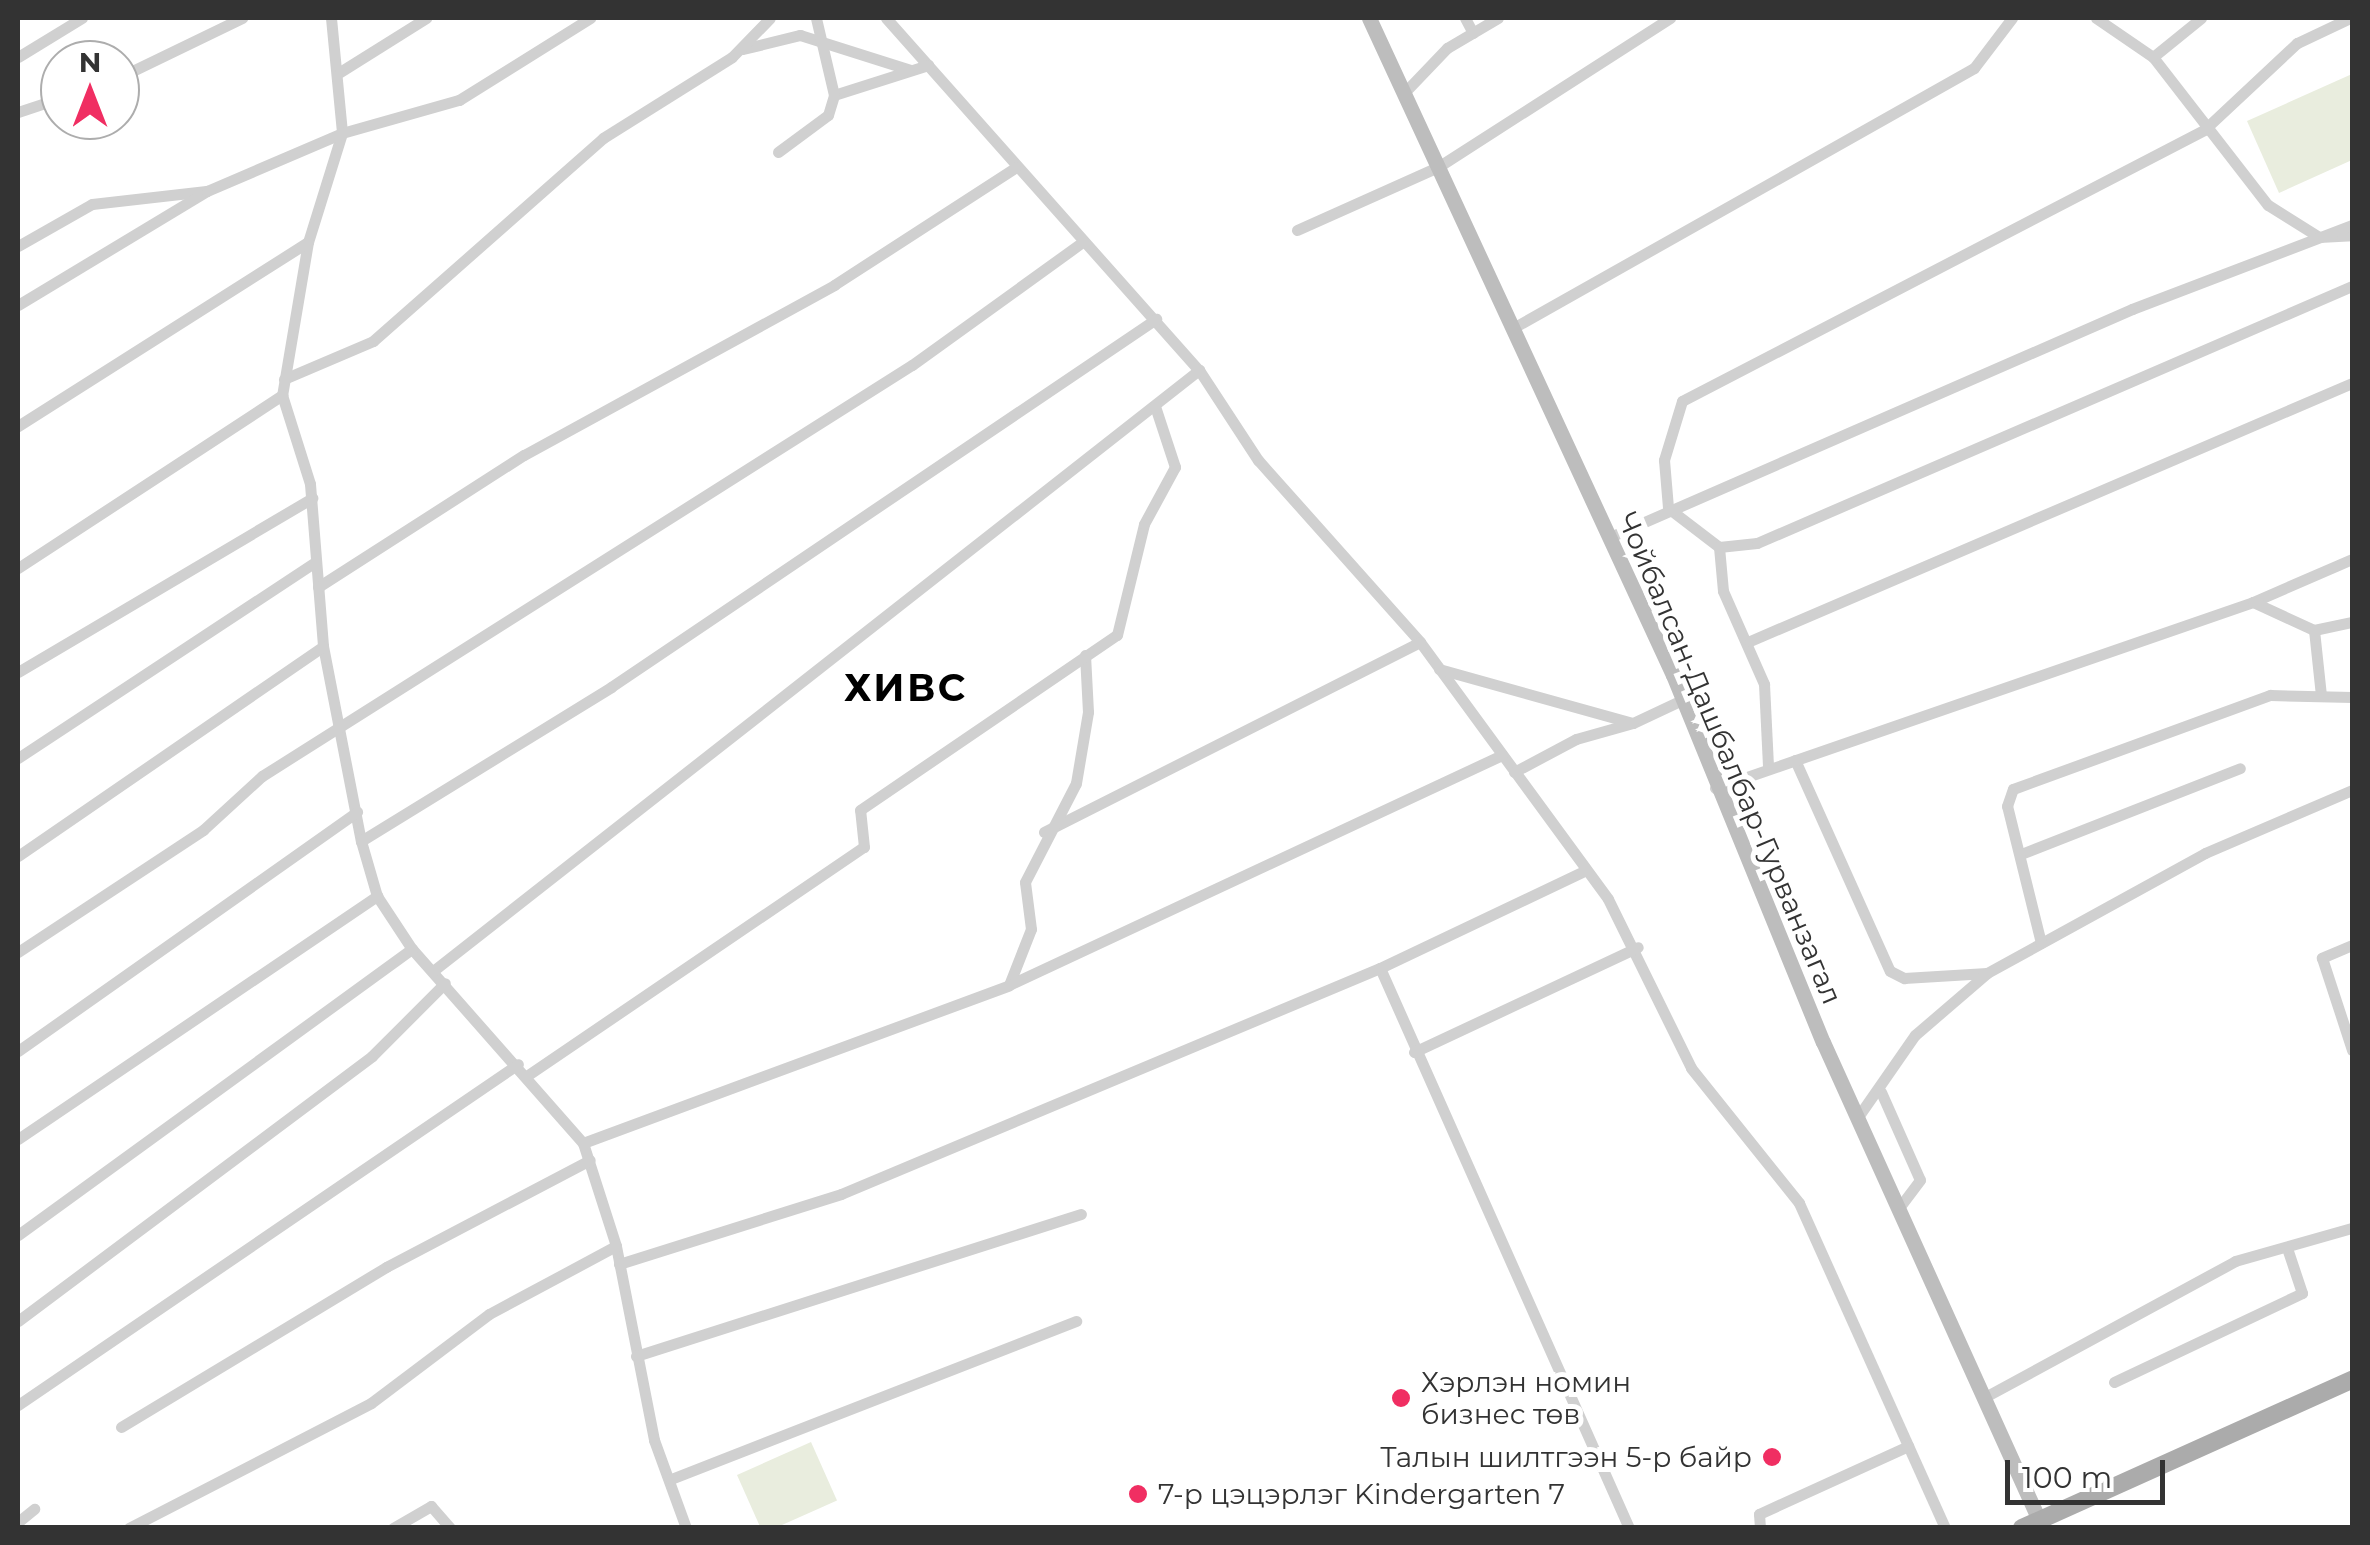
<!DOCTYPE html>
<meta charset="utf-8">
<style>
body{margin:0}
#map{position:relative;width:2370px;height:1545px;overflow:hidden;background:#fff;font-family:Montserrat,sans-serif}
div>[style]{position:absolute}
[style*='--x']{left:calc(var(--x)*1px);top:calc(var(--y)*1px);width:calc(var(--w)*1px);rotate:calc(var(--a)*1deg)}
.green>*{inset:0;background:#e9edde;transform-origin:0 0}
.street>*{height:11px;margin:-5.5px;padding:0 5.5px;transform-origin:5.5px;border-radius:5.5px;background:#d0d0d0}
.secondary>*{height:15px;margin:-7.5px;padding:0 7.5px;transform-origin:7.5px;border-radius:7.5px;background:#bdbdbd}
.primary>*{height:18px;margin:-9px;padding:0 9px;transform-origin:9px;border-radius:9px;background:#ababab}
.dots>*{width:28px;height:28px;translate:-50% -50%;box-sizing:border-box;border:5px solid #fff;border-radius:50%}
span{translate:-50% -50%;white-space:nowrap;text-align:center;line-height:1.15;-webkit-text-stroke:10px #fff;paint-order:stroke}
.street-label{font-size:28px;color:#333}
.poi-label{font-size:28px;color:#333}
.left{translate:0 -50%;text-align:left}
.right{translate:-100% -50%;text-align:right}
.district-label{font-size:38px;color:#000;font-weight:700;letter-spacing:2.5px}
.frame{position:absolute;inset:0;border:20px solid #333;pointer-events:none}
.north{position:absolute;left:40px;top:40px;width:100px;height:100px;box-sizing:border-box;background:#fff;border:2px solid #adadad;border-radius:50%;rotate:0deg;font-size:28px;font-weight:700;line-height:40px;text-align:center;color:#333}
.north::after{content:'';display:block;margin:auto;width:35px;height:45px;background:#f02e62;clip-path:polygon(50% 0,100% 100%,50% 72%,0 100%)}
.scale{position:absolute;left:2005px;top:1460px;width:160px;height:45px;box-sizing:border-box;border:5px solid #333;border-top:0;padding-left:12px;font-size:30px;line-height:35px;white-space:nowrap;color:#333;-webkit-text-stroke:8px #fff;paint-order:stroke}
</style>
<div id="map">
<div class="green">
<i style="clip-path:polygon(2352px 74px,2352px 160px,2279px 193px,2247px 121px)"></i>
<i style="left:811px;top:1442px;width:64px;height:81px;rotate:66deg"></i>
</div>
<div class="street">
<i style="--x:331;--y:18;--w:116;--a:84.5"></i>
<i style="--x:342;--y:133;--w:114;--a:107.3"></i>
<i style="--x:308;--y:242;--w:155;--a:99.6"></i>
<i style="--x:282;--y:395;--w:93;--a:72.5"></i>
<i style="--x:310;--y:484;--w:163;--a:85.4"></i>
<i style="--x:323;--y:646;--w:199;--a:79"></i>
<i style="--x:361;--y:841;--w:57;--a:73.8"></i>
<i style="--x:377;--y:896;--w:64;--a:56.6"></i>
<i style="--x:412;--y:949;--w:259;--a:48.6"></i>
<i style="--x:583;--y:1143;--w:108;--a:72.2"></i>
<i style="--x:616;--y:1246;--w:198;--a:78.9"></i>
<i style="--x:654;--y:1440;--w:94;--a:70"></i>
<i style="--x:886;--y:18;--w:471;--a:48.4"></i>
<i style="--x:1199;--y:370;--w:108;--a:56.8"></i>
<i style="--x:1258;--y:460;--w:244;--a:48.3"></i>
<i style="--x:1420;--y:642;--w:318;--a:53.8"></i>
<i style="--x:1608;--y:899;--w:188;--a:63.8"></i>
<i style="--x:1691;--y:1068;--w:173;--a:51.3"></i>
<i style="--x:1799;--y:1203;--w:356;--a:65.8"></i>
<i style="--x:1465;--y:18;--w:17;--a:62"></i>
<i style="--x:2096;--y:18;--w:69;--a:34.4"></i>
<i style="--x:2153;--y:57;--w:187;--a:52.2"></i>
<i style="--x:2268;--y:205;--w:60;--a:32.1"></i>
<i style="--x:2319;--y:237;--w:33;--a:-3"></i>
<i style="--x:2350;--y:18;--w:59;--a:154.7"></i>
<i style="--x:2297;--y:43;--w:127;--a:136.9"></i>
<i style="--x:2204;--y:130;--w:588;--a:152.56"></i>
<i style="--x:1682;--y:401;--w:62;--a:107"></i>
<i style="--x:1664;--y:460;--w:48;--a:85.2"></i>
<i style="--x:1668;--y:508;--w:64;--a:37.4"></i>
<i style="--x:1719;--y:547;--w:38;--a:-6"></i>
<i style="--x:1757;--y:543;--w:648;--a:-23.36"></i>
<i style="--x:743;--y:49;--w:59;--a:-13.8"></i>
<i style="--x:800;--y:35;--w:116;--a:17.5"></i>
<i style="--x:18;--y:57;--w:75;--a:-31.4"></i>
<i style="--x:2153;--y:57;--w:62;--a:-39.1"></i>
<i style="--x:340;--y:72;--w:102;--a:-32.1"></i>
<i style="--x:120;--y:77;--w:136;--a:-25.8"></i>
<i style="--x:1403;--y:94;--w:64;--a:-46.3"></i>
<i style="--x:1447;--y:48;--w:59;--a:-30.5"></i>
<i style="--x:834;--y:95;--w:99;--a:-17.7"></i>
<i style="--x:18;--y:112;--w:44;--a:-18.4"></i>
<i style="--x:778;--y:152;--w:62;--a:-36.5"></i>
<i style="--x:828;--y:115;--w:21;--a:-73"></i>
<i style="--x:834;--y:95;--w:79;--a:-103.2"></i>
<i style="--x:1297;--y:230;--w:154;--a:-24.1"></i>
<i style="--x:1438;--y:167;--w:276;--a:-32.7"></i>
<i style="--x:18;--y:246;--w:85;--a:-29.6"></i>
<i style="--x:92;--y:204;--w:115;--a:-6.5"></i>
<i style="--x:18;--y:305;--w:221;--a:-31.1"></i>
<i style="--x:207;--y:191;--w:147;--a:-23.2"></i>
<i style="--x:342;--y:133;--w:122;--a:-15.8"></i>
<i style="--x:459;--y:100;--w:155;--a:-32"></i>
<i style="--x:1513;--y:328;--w:529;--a:-29.42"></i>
<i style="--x:1974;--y:68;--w:63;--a:-52.8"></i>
<i style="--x:284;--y:379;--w:97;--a:-23.1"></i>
<i style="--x:373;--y:341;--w:307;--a:-41.4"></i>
<i style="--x:603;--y:138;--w:152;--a:-32.1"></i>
<i style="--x:732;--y:57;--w:54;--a:-45.7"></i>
<i style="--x:18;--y:426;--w:343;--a:-32.4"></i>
<i style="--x:1610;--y:537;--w:570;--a:-23.59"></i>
<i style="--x:2132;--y:309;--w:235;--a:-20.9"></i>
<i style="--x:1719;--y:547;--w:44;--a:84.8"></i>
<i style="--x:1723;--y:591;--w:102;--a:66.2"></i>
<i style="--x:1764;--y:684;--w:83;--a:87.2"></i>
<i style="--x:18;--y:568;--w:316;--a:-33.2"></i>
<i style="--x:318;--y:587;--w:245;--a:-32.7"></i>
<i style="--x:524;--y:455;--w:354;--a:-28.7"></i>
<i style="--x:834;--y:285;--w:216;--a:-32.9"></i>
<i style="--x:2253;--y:602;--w:108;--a:-23.5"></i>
<i style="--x:2314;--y:630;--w:65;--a:83.9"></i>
<i style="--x:1750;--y:641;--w:655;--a:-23.2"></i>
<i style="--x:1439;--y:669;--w:201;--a:15.6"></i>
<i style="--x:1633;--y:723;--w:54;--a:-25.1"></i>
<i style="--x:18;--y:672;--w:342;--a:-30.6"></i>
<i style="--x:18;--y:758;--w:356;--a:-33.4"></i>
<i style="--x:1795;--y:760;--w:231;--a:65.8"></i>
<i style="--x:1890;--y:971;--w:16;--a:27"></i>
<i style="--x:1904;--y:978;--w:83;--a:-3.4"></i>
<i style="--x:1987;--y:973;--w:249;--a:-28.8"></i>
<i style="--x:2205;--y:853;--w:160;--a:-23.2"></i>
<i style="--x:1514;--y:772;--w:70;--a:-28"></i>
<i style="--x:1576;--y:739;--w:59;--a:-15.7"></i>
<i style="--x:1715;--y:788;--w:569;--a:-19.07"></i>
<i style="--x:2253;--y:602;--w:67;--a:24.7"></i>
<i style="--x:2314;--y:630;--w:39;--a:-12"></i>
<i style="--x:1044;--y:832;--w:421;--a:-26.8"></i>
<i style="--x:361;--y:841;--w:294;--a:-31.6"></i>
<i style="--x:611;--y:687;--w:658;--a:-34.03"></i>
<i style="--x:2021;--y:854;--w:235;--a:-21.4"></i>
<i style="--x:18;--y:856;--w:370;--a:-34.5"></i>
<i style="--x:2041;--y:943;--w:141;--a:-103.9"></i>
<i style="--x:2007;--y:806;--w:18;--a:-71"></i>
<i style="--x:2013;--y:789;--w:274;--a:-20.1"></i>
<i style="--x:2270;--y:695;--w:82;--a:1.4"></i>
<i style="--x:2352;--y:945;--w:33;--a:157"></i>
<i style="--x:2322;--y:958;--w:97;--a:71.9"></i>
<i style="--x:18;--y:952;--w:222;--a:-33.4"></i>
<i style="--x:203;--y:830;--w:80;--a:-42.5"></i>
<i style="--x:262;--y:776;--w:769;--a:-32.31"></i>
<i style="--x:912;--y:365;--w:207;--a:-35.8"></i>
<i style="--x:1380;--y:968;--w:613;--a:66.03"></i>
<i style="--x:433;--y:971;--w:974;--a:-38.12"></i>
<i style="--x:1009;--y:985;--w:60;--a:-68.6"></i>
<i style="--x:1031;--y:929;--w:47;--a:-97.3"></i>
<i style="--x:1025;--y:882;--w:111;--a:-62.7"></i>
<i style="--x:1076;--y:783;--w:72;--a:-80.4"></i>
<i style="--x:1088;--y:712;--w:57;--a:-93"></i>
<i style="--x:18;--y:1051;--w:415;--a:-35.2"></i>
<i style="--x:1414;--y:1052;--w:247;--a:-25.1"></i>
<i style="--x:528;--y:1075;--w:406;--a:-34.2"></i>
<i style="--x:864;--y:847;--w:37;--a:-96"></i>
<i style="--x:860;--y:810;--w:311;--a:-34.3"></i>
<i style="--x:1117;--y:635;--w:114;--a:-76.3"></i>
<i style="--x:1144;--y:524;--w:65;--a:-61.5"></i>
<i style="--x:1175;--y:467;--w:64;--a:-108.2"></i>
<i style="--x:1881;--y:1092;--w:96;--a:66.1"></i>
<i style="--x:1920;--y:1180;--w:31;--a:127"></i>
<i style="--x:1860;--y:1114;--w:96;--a:-55.2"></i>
<i style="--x:1915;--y:1035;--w:95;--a:-40.7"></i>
<i style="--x:18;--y:1139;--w:434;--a:-34.1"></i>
<i style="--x:583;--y:1143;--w:454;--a:-20.3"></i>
<i style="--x:1009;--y:985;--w:544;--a:-25.01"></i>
<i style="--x:18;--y:1235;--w:487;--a:-36"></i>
<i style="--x:619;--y:1264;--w:233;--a:-17.5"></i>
<i style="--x:841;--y:1194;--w:584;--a:-22.75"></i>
<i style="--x:1380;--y:968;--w:226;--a:-25.4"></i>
<i style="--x:18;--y:1321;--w:442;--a:-36.8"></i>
<i style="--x:372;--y:1056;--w:103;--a:-45"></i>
<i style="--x:636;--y:1356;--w:467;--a:-17.7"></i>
<i style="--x:2114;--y:1382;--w:208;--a:-25.3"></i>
<i style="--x:2302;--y:1293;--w:47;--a:-108.4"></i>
<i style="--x:1985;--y:1397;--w:285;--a:-28.5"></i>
<i style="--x:2235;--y:1261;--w:122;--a:-15.8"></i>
<i style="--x:18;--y:1405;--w:605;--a:-34.29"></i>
<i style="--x:121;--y:1427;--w:310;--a:-31.1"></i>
<i style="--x:386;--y:1267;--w:230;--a:-27.7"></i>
<i style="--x:671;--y:1479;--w:435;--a:-21.3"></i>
<i style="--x:18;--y:1522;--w:21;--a:-39"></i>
<i style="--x:129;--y:1528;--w:272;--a:-27.3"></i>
<i style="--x:371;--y:1403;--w:148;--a:-37"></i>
<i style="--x:489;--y:1314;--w:144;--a:-28.2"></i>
<i style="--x:393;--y:1528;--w:44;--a:-30.1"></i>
<i style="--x:431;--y:1506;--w:29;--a:49"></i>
<i style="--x:1760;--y:1528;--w:14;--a:-94"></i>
<i style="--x:1759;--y:1514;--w:164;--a:-24.5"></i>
</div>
<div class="secondary">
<i style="--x:1369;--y:18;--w:724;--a:65.17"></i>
<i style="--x:1673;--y:675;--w:396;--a:67.8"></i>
<i style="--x:1823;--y:1042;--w:525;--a:65.68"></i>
</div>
<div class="primary">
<i style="--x:2022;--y:1528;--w:362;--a:-24.2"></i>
</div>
<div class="dots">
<i style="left:1401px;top:1398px;background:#f02e62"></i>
<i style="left:1772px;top:1457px;background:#f02e62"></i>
<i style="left:1138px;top:1494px;background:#f02e62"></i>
</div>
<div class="street-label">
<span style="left:1730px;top:758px;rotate:67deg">Чойбалсан-Дашбалбар-Гурванзагал</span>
</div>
<div class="poi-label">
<span class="left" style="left:1421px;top:1398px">Хэрлэн номин<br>бизнес төв</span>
<span class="right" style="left:1752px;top:1457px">Талын шилтгээн 5-р байр</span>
<span class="left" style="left:1158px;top:1494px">7-р цэцэрлэг Kindergarten 7</span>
</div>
<div class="district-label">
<span style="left:906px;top:688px">ХИВС</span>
</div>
<div class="frame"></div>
<div class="north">N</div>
<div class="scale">100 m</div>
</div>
